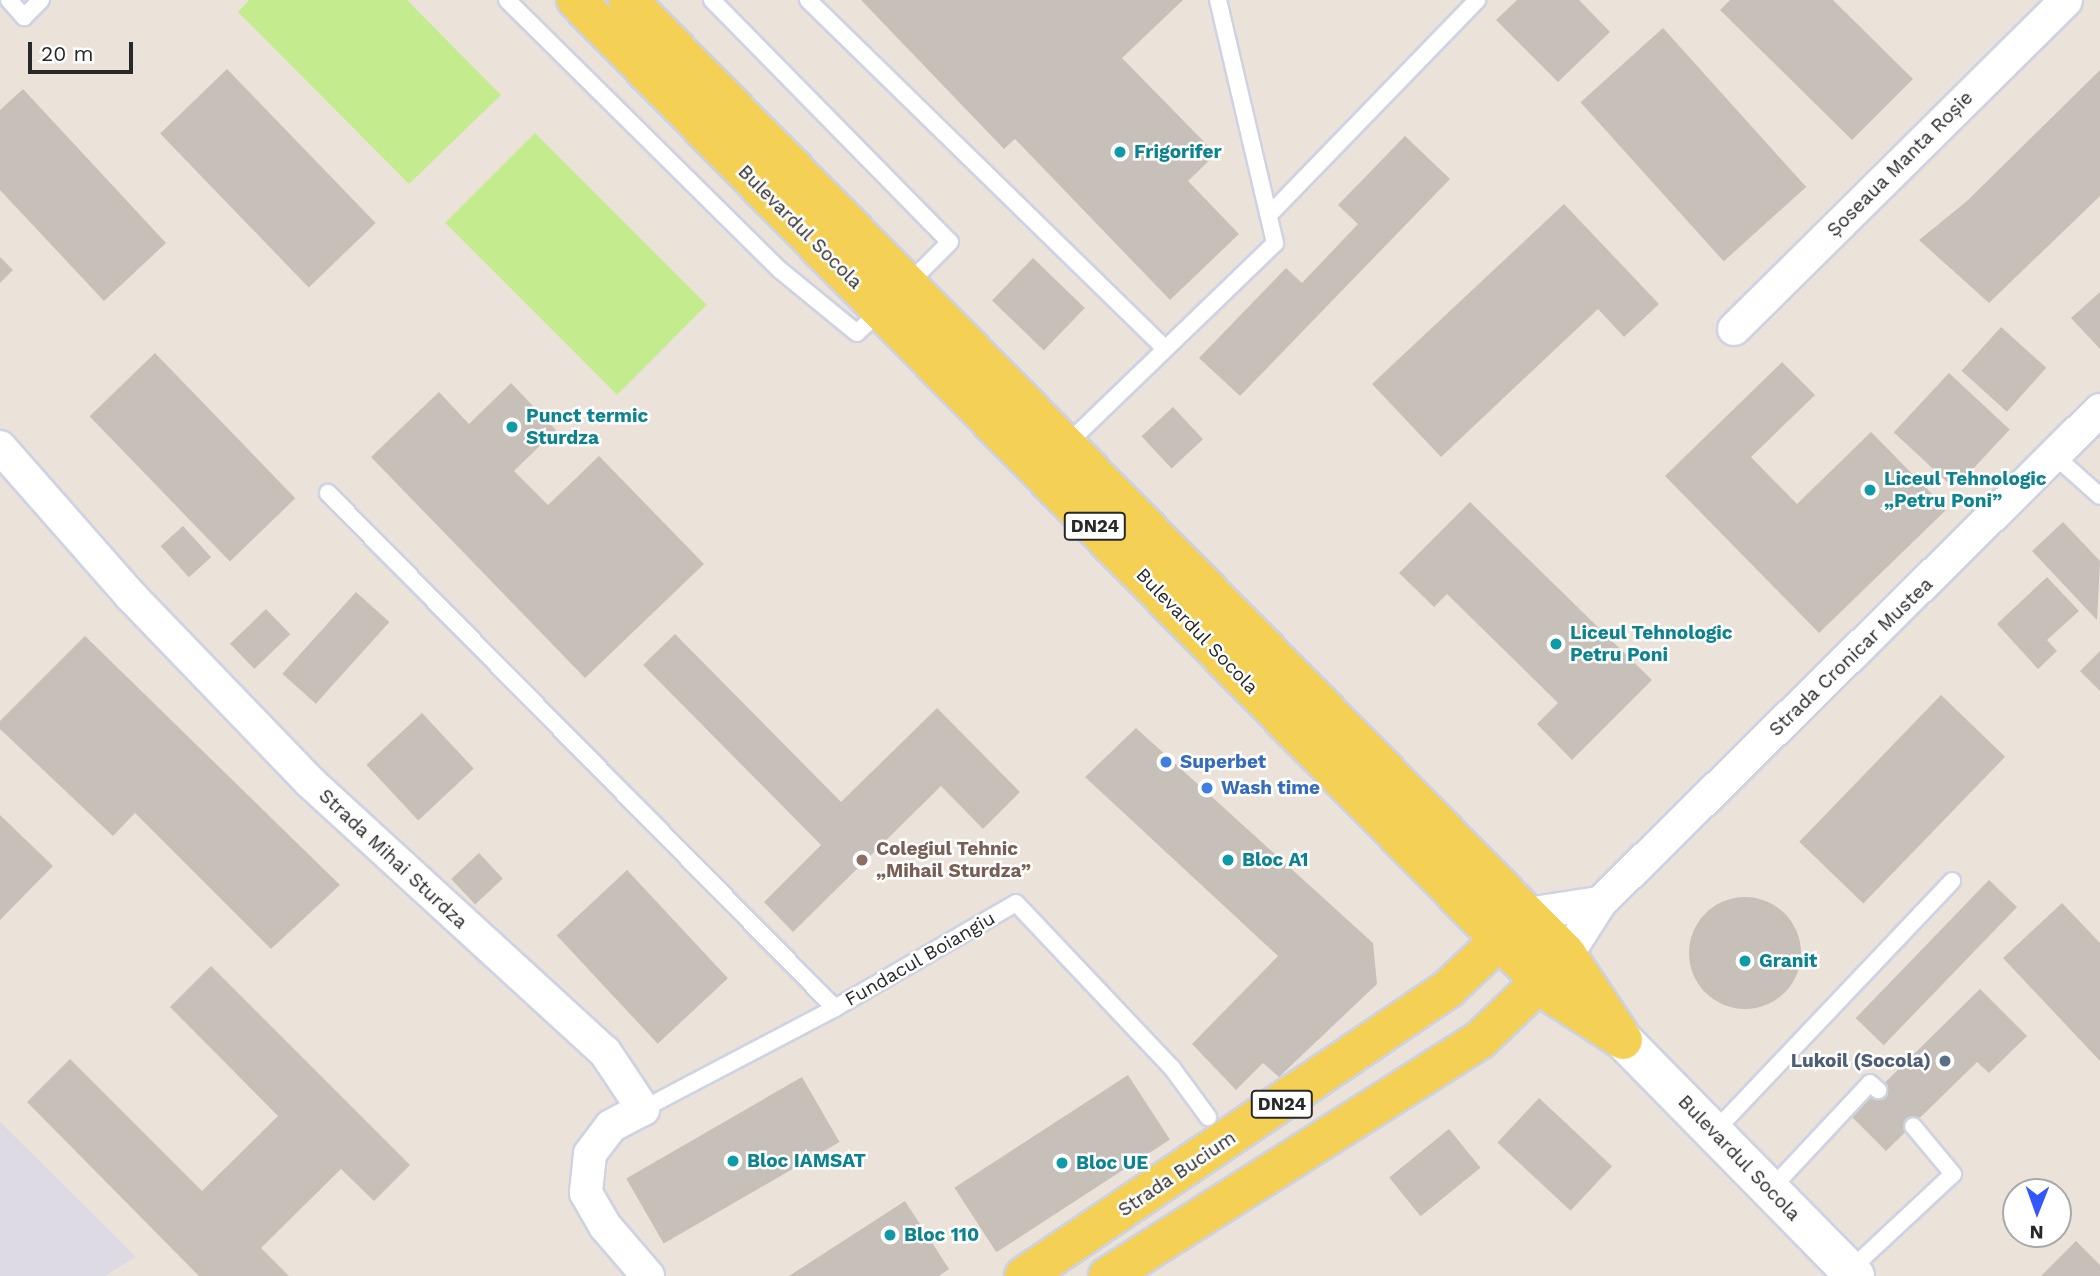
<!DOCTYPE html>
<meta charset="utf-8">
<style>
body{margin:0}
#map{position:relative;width:2100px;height:1276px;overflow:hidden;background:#ebe3d9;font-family:"Work Sans",sans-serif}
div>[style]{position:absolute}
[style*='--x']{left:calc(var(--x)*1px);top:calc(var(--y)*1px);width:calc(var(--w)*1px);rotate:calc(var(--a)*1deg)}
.industrial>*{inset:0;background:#dddae3}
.pitch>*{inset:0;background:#c4ec8e;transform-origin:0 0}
.building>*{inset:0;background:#c6c0b9;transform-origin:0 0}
.round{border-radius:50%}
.roads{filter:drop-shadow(2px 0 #ced2e2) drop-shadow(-2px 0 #ced2e2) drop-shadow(0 2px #ced2e2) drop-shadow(0 -2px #ced2e2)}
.service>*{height:16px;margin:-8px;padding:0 8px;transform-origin:8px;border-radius:8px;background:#fff}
.minor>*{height:32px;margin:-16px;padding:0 16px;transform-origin:16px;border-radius:16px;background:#fff}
.secondary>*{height:38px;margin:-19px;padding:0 19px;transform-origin:19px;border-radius:19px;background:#fff}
.primary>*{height:38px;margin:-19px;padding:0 19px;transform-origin:19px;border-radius:19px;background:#f4d055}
.dots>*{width:19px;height:19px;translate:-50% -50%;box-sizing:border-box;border:4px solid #fff;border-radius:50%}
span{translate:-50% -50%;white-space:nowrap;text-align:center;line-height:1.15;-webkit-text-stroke:5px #fff;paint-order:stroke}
.shield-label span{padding:2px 5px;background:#fff;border:2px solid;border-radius:5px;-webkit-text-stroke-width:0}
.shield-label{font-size:18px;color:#282828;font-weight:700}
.culture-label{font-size:19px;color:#0d838f;font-weight:700}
.left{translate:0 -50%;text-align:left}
.street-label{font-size:19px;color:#282828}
.shop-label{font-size:19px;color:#366cbe;font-weight:700}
.education-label{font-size:19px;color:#785e54;font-weight:700}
.service-label{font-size:19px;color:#4e5e75;font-weight:700}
.right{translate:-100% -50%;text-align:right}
.north{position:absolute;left:2002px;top:1178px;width:70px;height:70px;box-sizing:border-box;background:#fff;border:2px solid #a9a9a9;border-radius:50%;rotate:181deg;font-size:19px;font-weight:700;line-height:28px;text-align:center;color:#282828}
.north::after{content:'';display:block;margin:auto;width:24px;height:32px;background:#3257fe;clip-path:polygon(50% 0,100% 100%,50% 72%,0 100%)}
.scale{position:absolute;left:28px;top:42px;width:105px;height:32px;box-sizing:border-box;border:4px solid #282828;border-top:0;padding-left:9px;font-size:21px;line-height:24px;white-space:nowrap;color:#282828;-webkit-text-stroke:5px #fff;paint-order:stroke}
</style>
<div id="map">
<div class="industrial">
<i style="clip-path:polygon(0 1122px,136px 1257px,105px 1276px,0 1276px)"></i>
</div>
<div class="pitch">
<i style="clip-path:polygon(249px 0,407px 0,501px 95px,409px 184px,238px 12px)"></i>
<i style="left:535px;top:133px;width:243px;height:127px;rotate:45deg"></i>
</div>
<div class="building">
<i style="clip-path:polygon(861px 0,1183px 0,1122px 58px,1216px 154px,1188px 181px,1239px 234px,1170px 300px,1015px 139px,1004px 149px)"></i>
<i style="clip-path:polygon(1517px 0,1579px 0,1610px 32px,1558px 82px,1496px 20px)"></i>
<i style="clip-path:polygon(1730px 0,1833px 0,1913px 79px,1852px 140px,1720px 10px)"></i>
<i style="left:1663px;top:28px;width:214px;height:111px;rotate:48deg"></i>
<i style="left:227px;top:69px;width:214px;height:93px;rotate:46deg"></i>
<i style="clip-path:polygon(2100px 70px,2100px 196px,1989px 303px,1919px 240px,1967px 201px)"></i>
<i style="clip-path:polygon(23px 89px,166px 243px,104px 301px,0 190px,0 110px)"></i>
<i style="clip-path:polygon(1405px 136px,1450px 179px,1240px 396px,1199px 358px,1286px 268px,1302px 283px,1358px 224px,1338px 205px)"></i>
<i style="clip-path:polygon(1564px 204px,1659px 304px,1624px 337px,1598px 309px,1441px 457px,1372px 384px)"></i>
<i style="clip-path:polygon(0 257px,13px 270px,0 283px)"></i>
<i style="left:1033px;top:258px;width:72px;height:59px;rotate:44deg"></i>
<i style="clip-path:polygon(2100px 292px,2100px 349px,2071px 318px)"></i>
<i style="left:2001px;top:327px;width:61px;height:59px;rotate:42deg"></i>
<i style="left:155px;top:353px;width:202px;height:91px;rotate:46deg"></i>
<i style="clip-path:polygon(1782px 362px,1815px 395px,1751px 457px,1797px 504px,1871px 432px,1947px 509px,1819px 633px,1665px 476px)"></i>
<i style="left:1949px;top:373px;width:83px;height:81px;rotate:43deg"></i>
<i style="clip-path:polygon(511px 383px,556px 430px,514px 471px,548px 505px,599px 456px,704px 564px,585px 678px,371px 457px,439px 392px,469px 424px)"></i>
<i style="left:1173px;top:407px;width:44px;height:43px;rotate:47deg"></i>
<i style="clip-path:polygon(1470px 502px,1652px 680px,1572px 760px,1537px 724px,1558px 703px,1447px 594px,1434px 607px,1399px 573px)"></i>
<i style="clip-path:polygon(2063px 522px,2100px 561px,2097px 620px,2032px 551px)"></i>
<i style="left:183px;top:526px;width:42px;height:30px;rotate:48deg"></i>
<i style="clip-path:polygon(2047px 577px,2079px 611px,2047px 640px,2057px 651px,2038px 669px,1997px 624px)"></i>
<i style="left:356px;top:592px;width:45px;height:110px;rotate:42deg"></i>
<i style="left:266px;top:609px;width:35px;height:50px;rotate:46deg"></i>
<i style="clip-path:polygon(675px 634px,841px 802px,937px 708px,1020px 792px,983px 829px,941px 786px,793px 932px,764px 902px,821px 845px,643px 665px)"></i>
<i style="clip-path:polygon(85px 636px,340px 885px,271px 949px,135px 813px,113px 836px,0 729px,0 721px)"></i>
<i style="clip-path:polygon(2100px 651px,2100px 691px,2080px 671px)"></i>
<i style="left:1941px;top:695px;width:89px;height:204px;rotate:44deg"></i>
<i style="left:422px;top:713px;width:76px;height:76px;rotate:47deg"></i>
<i style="clip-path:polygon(1136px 728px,1373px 943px,1377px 984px,1279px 1077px,1263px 1063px,1236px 1090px,1192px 1044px,1278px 956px,1085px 777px)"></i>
<i style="clip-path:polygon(0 815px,53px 866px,0 920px)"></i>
<i style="left:479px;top:853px;width:35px;height:38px;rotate:47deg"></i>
<i style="left:627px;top:870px;width:148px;height:96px;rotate:47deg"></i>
<i style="left:1989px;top:880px;width:39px;height:192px;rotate:44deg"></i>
<i class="round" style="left:1689px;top:897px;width:112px;height:112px"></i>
<i style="clip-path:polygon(2062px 903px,2100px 943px,2100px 1061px,2003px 958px)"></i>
<i style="clip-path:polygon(211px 966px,410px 1165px,374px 1201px,341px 1169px,261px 1248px,289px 1276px,199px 1276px,27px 1102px,70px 1059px,202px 1191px,278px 1116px,170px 1007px)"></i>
<i style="clip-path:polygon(1980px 989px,2027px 1036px,1989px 1073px,1977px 1062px,1886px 1151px,1851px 1116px)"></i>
<i style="left:1128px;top:1075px;width:77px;height:207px;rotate:57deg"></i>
<i style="left:802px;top:1077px;width:75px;height:203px;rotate:60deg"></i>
<i style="left:1539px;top:1098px;width:100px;height:61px;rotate:43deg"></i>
<i style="left:1449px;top:1129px;width:50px;height:77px;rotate:51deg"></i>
<i style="clip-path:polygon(905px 1201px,949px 1269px,939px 1276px,789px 1276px)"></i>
<i style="clip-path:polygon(2076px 1241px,2100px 1265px,2100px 1276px,2041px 1276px)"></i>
</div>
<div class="roads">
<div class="service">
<i style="--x:9;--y:0;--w:23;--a:49"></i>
<i style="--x:24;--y:17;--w:24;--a:-45"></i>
<i style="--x:507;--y:0;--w:384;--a:44.7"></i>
<i style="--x:780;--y:270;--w:99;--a:39.3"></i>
<i style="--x:857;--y:333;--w:33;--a:-44"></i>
<i style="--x:712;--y:0;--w:339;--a:45.5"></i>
<i style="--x:950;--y:242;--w:59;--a:135"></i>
<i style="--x:808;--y:0;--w:496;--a:44.3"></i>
<i style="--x:1269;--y:215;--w:299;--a:-45.9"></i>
<i style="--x:1064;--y:447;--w:293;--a:-44"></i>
<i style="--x:1275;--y:243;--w:250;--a:-103.2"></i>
<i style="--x:2055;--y:456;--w:60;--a:41.6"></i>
<i style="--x:328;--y:493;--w:723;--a:45.45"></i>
<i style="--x:643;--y:1109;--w:217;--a:-27.7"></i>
<i style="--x:835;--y:1008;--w:209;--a:-30.1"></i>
<i style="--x:1016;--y:903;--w:227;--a:46.6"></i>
<i style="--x:1172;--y:1068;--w:61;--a:53.7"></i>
<i style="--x:1714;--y:1132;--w:346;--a:-46.5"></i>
<i style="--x:1770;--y:1190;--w:146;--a:-46.9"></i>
<i style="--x:1870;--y:1083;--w:11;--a:41"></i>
<i style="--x:1849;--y:1271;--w:142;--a:-43"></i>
<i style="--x:1953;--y:1174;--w:62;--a:-129.8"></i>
</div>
<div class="minor">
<i style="--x:1734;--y:329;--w:467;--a:-44.7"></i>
<i style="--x:0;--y:447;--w:198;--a:48.7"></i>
<i style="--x:131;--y:596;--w:258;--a:46.1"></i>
<i style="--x:310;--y:782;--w:400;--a:42.5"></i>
<i style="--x:605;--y:1052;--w:69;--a:56.3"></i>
<i style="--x:643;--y:1109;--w:36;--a:152"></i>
<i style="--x:611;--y:1126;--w:35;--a:127"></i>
<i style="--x:590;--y:1154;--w:39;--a:96"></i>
<i style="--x:586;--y:1193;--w:38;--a:60"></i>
<i style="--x:605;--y:1226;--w:66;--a:49.3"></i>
<i style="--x:1527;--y:914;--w:74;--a:-8.6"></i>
<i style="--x:1567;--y:955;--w:62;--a:-57.6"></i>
<i style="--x:1600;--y:903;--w:702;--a:-44.6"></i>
</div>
<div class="secondary">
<i style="--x:1623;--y:1040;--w:331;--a:45.5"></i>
</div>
<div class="primary">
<i style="--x:576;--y:0;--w:1397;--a:45.49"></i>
<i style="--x:1555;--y:996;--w:81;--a:32.9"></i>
<i style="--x:628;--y:0;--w:1339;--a:45.48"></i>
<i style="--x:1567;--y:955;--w:92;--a:56.5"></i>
<i style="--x:1024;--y:1276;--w:512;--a:-34.09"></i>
<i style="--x:1448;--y:989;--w:96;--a:-43.3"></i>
<i style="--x:1108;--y:1276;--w:441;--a:-32.4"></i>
<i style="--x:1480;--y:1040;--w:110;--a:-43.9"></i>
</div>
</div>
<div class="dots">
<i style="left:1120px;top:152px;background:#0f9aa8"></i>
<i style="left:512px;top:427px;background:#0f9aa8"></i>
<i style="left:1870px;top:490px;background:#0f9aa8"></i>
<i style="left:1556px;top:644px;background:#0f9aa8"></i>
<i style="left:1166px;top:762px;background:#3f7fe0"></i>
<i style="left:1207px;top:788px;background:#3f7fe0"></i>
<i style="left:862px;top:860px;background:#8d6e63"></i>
<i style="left:1228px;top:860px;background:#0f9aa8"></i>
<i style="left:1745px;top:961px;background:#0f9aa8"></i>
<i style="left:1945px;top:1061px;background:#5c6f8a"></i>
<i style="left:733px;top:1161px;background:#0f9aa8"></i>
<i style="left:1062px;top:1163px;background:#0f9aa8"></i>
<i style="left:890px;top:1235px;background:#0f9aa8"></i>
</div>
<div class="shield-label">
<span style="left:1095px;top:526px">DN24</span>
<span style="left:1282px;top:1104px">DN24</span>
</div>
<div class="culture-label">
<span class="left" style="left:1134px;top:152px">Frigorifer</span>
<span class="left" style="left:526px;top:427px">Punct termic<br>Sturdza</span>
<span class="left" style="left:1884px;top:490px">Liceul Tehnologic<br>„Petru Poni”</span>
<span class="left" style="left:1570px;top:644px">Liceul Tehnologic<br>Petru Poni</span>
<span class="left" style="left:1242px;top:860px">Bloc A1</span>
<span class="left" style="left:1759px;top:961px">Granit</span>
<span class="left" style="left:747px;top:1161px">Bloc IAMSAT</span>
<span class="left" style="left:1076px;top:1163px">Bloc UE</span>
<span class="left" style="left:904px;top:1235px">Bloc 110</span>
</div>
<div class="street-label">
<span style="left:1900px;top:164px;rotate:-45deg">Șoseaua Manta Roșie</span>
<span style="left:800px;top:227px;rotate:45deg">Bulevardul Socola</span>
<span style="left:1197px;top:631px;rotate:46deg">Bulevardul Socola</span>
<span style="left:1851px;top:657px;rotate:-44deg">Strada Cronicar Mustea</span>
<span style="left:393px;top:859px;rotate:43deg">Strada Mihai Sturdza</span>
<span style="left:920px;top:959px;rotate:-30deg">Fundacul Boiangiu</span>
<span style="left:1739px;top:1158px;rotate:46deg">Bulevardul Socola</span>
<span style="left:1177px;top:1174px;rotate:-34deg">Strada Bucium</span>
</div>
<div class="shop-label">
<span class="left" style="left:1180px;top:762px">Superbet</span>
<span class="left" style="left:1221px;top:788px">Wash time</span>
</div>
<div class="education-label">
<span class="left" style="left:876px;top:860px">Colegiul Tehnic<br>„Mihail Sturdza”</span>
</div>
<div class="service-label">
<span class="right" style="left:1931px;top:1061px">Lukoil (Socola)</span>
</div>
<div class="north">N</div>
<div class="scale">20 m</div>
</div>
